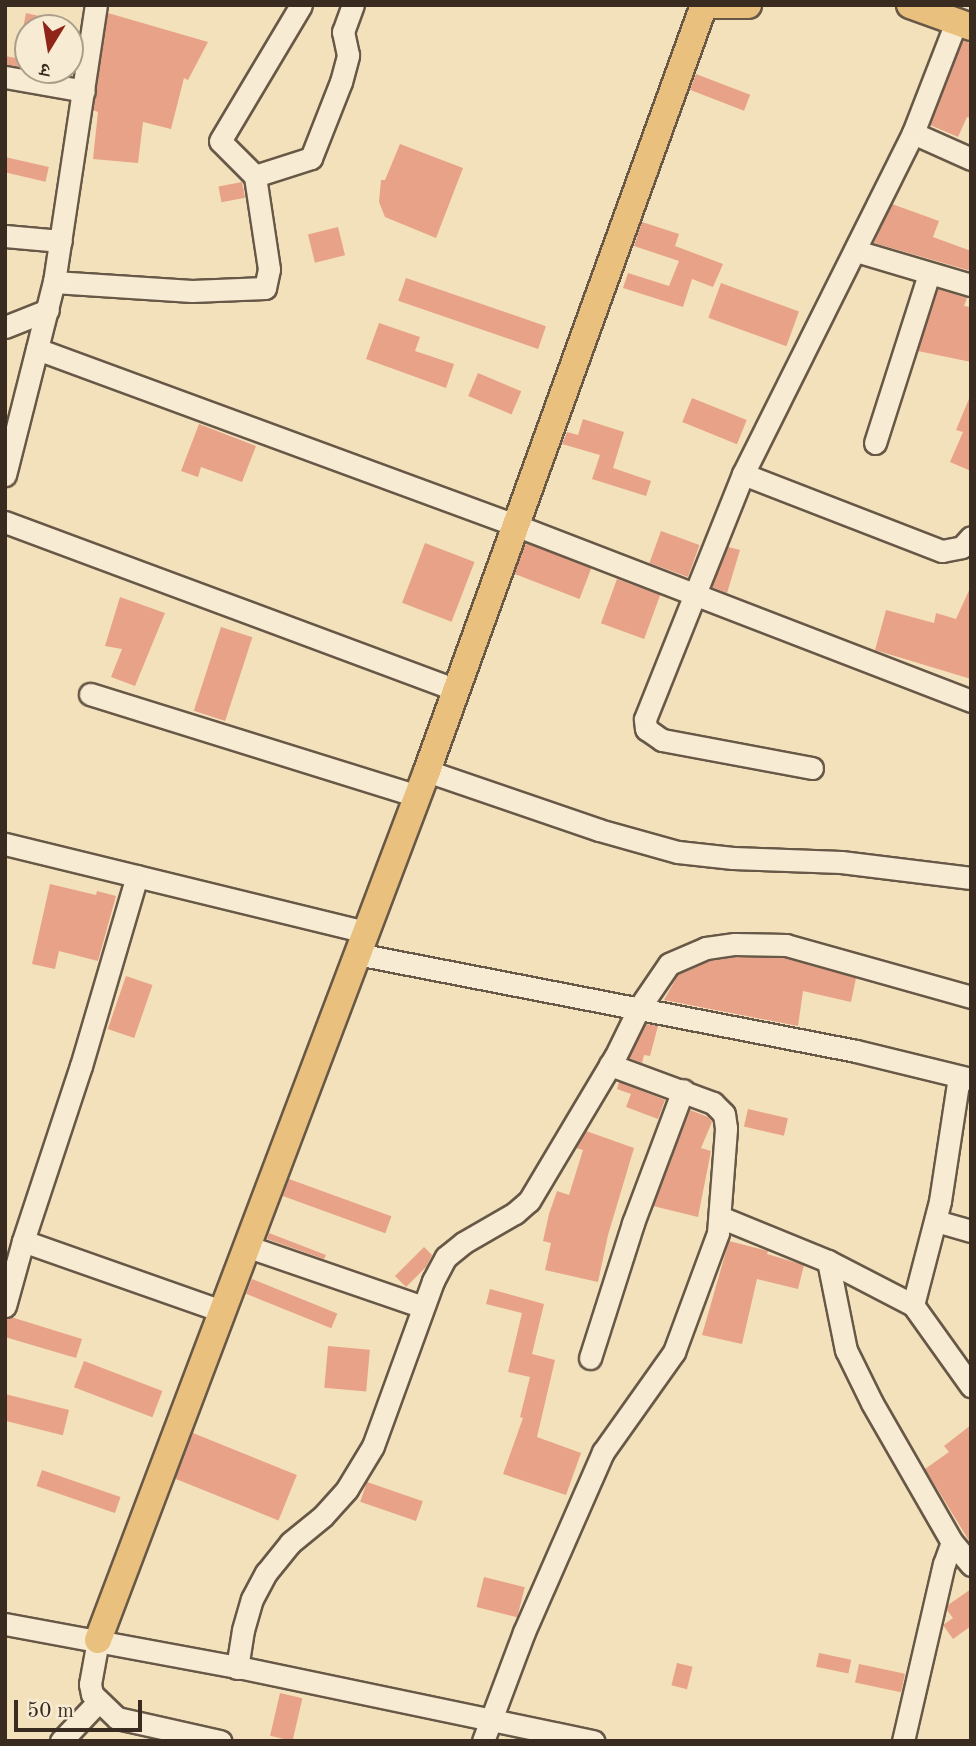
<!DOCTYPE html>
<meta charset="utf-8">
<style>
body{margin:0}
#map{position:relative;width:976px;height:1746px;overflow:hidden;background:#f3e1bc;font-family:"Old Standard TT","Noto Serif Devanagari",serif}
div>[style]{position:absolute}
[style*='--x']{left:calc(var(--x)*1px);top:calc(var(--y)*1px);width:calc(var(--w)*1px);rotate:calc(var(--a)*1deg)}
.building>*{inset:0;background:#e7a288;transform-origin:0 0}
.roads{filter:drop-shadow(2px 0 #685847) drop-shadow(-2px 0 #685847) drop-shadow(0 2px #685847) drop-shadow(0 -2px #685847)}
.minor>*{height:21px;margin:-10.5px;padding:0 10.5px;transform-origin:10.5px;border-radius:10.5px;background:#f7ecd3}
.major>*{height:26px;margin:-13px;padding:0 13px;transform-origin:13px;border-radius:13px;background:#eac07e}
span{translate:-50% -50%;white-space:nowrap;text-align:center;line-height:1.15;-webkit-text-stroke:5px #f7ecd3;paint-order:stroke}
.frame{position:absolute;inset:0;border:7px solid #392b20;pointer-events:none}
.north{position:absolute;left:14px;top:14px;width:70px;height:70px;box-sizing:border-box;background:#f7ecd3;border:2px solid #ab9f8b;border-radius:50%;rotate:191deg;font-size:19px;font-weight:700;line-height:28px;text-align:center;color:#392b20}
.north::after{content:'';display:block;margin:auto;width:24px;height:32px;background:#8f2418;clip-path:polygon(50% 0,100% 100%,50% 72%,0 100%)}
.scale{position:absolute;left:14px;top:1700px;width:128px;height:32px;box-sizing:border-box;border:4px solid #392b20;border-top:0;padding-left:9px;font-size:21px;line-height:24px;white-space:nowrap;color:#392b20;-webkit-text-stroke:5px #f7ecd3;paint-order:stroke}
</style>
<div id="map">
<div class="building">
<i style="clip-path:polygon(26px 13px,65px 22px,65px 28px,23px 28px)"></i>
<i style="clip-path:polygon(108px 13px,208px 42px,188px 80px,184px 78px,171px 129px,143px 122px,138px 163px,93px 159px,98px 112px,93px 110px)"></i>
<i style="clip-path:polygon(963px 41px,971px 43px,971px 118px,967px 117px,958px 137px,930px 125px)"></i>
<i style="left:5px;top:56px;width:23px;height:8px;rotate:10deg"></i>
<i style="left:696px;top:74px;width:58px;height:17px;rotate:21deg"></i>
<i style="clip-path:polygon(400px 144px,463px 168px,436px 238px,385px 217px,379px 202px,381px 180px,385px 180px)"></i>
<i style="left:5px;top:157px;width:45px;height:15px;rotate:13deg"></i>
<i style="left:242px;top:182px;width:16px;height:24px;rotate:79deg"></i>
<i style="clip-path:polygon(892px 204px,939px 221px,933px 237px,971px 251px,971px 271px,874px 243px)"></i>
<i style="clip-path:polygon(642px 222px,679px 234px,675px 246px,723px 264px,713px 287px,692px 279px,683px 307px,623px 288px,628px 273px,669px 286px,679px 261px,634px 246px)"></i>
<i style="left:338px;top:227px;width:29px;height:31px;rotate:76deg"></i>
<i style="left:406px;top:278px;width:148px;height:24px;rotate:19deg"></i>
<i style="left:721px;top:283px;width:83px;height:37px;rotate:20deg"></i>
<i style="clip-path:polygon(938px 289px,967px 298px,964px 306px,971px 307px,971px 362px,918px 351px)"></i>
<i style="clip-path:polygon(379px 323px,420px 337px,415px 351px,454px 364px,446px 388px,366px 359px)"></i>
<i style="left:478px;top:373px;width:47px;height:25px;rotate:23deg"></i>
<i style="clip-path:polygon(971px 394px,971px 471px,950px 462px,963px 432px,956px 430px)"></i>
<i style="left:692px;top:398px;width:59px;height:26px;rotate:22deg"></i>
<i style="clip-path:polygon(583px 419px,624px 432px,613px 468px,651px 481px,646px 496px,592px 479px,600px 455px,562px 444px,567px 432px,578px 435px)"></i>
<i style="clip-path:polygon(199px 424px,256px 446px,242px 482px,201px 467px,198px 477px,181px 471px)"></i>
<i style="left:661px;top:531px;width:41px;height:34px;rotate:20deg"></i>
<i style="left:425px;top:543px;width:53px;height:64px;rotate:21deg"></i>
<i style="left:526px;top:543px;width:70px;height:33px;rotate:21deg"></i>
<i style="clip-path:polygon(728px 547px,740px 550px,727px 593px,712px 587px)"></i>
<i style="left:617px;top:579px;width:46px;height:47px;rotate:20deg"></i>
<i style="clip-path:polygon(971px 586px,971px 679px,875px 650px,886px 610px,934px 623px,936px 613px,956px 619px)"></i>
<i style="clip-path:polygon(120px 597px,165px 613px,135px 686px,111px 677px,122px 649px,105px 646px)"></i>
<i style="left:221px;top:627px;width:33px;height:88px;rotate:18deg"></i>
<i style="clip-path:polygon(50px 884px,96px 895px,97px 891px,116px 896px,98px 961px,59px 951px,55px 969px,32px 964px)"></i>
<i style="clip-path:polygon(736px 957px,784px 958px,856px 978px,851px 1002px,803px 991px,798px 1026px,664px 1000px,678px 975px,710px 961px)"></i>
<i style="left:126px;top:976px;width:28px;height:56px;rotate:19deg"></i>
<i style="clip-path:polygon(646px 1024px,658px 1026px,650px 1056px,644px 1055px,642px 1063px,629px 1058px)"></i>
<i style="clip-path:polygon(619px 1082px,665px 1100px,658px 1119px,626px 1107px,631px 1094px,617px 1089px)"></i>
<i style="left:748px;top:1109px;width:41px;height:18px;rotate:13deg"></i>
<i style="clip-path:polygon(690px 1110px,708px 1117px,712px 1122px,701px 1148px,711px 1151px,698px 1217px,653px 1206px)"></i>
<i style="clip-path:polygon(586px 1131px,634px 1148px,608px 1235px,598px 1282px,545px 1270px,551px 1243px,543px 1241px,549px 1214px,557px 1191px,569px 1195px,583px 1150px,576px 1148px)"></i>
<i style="left:289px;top:1179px;width:109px;height:18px;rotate:20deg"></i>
<i style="clip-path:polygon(269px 1233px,326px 1255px,324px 1259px,267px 1239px)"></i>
<i style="clip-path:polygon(729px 1241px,768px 1251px,767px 1254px,804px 1265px,798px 1289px,757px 1279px,742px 1344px,702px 1335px)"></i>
<i style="clip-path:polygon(424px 1247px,432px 1255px,426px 1267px,406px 1287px,395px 1276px)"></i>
<i style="left:252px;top:1279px;width:92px;height:16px;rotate:22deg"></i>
<i style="clip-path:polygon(490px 1289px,544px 1304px,532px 1354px,555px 1360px,537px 1437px,581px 1453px,566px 1495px,503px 1474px,523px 1418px,520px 1417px,530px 1377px,508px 1372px,522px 1313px,486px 1304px)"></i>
<i style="clip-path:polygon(11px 1317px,82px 1339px,76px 1358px,5px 1337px,5px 1319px)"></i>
<i style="left:328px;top:1346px;width:42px;height:42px;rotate:5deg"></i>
<i style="left:84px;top:1361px;width:84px;height:28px;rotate:21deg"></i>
<i style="left:5px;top:1394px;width:66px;height:26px;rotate:14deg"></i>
<i style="clip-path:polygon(971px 1425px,971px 1544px,925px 1469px,949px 1452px,944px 1446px)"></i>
<i style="left:193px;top:1433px;width:112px;height:49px;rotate:22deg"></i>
<i style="left:42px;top:1470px;width:83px;height:17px;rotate:19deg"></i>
<i style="left:367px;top:1482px;width:59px;height:21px;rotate:19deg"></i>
<i style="left:484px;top:1577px;width:42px;height:31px;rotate:14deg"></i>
<i style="clip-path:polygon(971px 1589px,971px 1626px,953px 1639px,943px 1625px,953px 1618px,947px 1610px,948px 1605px)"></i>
<i style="left:819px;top:1653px;width:33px;height:14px;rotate:12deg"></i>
<i style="left:677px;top:1663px;width:16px;height:23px;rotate:14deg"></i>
<i style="left:859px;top:1664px;width:47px;height:19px;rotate:12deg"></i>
<i style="left:280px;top:1693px;width:23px;height:44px;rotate:13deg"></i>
</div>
<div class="roads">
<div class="minor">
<i style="--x:5;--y:77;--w:80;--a:10"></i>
<i style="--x:913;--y:133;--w:64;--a:24.1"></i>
<i style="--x:255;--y:176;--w:59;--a:-17.8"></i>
<i style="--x:311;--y:158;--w:82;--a:-68.5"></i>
<i style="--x:341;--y:82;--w:28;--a:-75"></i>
<i style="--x:348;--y:55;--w:24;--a:-102"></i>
<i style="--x:343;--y:32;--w:29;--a:-70"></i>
<i style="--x:5;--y:236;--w:56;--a:5.1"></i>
<i style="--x:856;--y:251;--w:120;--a:16.5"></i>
<i style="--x:54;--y:282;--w:138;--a:3.7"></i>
<i style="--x:192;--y:291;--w:73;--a:-2.4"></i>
<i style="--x:265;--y:288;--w:19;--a:-78"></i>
<i style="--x:269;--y:269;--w:94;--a:-98.6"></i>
<i style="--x:255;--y:176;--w:49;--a:-135"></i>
<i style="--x:220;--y:141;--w:158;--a:-59.2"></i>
<i style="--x:5;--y:327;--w:46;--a:-21.6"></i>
<i style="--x:37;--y:349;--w:509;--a:20.21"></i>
<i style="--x:515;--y:525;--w:489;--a:21.1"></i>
<i style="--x:875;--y:443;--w:177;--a:-72.3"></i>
<i style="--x:743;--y:474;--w:213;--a:21.2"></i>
<i style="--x:942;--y:551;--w:20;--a:-11"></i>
<i style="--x:962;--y:547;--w:13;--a:-48"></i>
<i style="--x:5;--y:475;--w:199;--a:-75.8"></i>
<i style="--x:54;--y:282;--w:280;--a:-81.4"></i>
<i style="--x:5;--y:522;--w:480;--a:20.4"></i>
<i style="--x:90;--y:694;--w:343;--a:17.3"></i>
<i style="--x:812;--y:768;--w:153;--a:-169.4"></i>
<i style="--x:662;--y:740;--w:19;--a:-145"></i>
<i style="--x:646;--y:729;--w:10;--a:-96"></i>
<i style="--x:645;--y:719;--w:264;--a:-68.2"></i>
<i style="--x:743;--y:474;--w:381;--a:-63.5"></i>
<i style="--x:913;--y:133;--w:119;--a:-68.8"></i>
<i style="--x:427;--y:771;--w:182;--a:18.9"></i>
<i style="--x:599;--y:830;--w:82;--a:15.6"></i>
<i style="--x:678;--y:852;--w:55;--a:6.2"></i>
<i style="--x:733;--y:858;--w:108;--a:2.1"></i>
<i style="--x:841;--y:862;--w:131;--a:7"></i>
<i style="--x:5;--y:844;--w:371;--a:13.7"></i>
<i style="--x:357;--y:954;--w:508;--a:11"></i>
<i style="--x:856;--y:1051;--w:118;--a:13.7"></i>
<i style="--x:720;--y:1217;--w:117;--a:22.2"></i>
<i style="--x:828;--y:1261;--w:96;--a:27.4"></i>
<i style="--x:913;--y:1305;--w:100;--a:54.4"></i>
<i style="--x:936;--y:1221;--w:36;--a:16"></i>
<i style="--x:23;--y:1241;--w:211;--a:19.4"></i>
<i style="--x:246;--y:1246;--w:187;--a:19"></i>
<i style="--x:828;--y:1261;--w:91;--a:78.6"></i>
<i style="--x:846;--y:1350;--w:59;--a:63.9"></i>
<i style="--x:872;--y:1403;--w:160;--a:60.1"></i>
<i style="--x:952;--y:1542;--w:30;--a:50"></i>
<i style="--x:913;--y:1305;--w:107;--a:-75.4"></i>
<i style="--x:940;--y:1201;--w:125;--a:-81.3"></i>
<i style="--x:5;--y:1306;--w:67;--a:-74.5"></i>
<i style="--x:23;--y:1241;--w:184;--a:-71.7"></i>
<i style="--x:81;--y:1066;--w:198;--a:-73.6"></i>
<i style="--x:590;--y:1358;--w:142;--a:-72.3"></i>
<i style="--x:633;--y:1223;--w:142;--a:-69.4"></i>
<i style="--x:5;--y:1624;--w:242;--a:10.5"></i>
<i style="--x:243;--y:1668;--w:358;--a:11.8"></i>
<i style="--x:98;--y:1640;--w:45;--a:100.3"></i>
<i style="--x:90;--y:1684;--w:10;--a:79"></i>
<i style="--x:92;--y:1694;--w:35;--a:44"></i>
<i style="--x:117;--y:1718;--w:106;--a:12.6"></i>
<i style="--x:237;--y:1668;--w:38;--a:-81"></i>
<i style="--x:243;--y:1630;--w:32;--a:-74"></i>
<i style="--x:252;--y:1599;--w:30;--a:-62"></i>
<i style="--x:266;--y:1573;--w:38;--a:-51"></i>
<i style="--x:290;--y:1543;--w:43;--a:-39.3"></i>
<i style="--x:323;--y:1516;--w:36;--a:-48"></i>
<i style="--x:347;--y:1489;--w:50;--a:-58.8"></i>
<i style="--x:373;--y:1446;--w:176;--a:-70"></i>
<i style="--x:433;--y:1281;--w:27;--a:-62"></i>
<i style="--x:446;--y:1257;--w:22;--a:-39"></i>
<i style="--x:463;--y:1243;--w:60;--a:-30"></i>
<i style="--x:515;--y:1213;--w:18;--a:-41"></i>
<i style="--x:529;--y:1201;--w:168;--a:-59.2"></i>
<i style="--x:615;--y:1057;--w:55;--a:-63.9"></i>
<i style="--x:639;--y:1008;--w:53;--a:-55.7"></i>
<i style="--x:669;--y:964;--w:40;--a:-23.4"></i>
<i style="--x:706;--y:948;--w:29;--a:-8"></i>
<i style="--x:735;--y:944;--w:51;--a:1.1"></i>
<i style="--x:786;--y:945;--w:192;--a:15.7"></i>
<i style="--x:61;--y:1741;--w:54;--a:-46.5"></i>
<i style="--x:483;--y:1741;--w:116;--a:-69.4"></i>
<i style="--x:524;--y:1632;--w:197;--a:-66.3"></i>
<i style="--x:603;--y:1452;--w:123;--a:-54.6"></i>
<i style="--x:674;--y:1352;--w:127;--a:-69.7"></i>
<i style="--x:718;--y:1233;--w:105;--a:-85.6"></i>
<i style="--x:726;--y:1128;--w:14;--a:-98"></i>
<i style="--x:724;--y:1114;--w:16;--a:-135"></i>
<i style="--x:713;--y:1103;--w:110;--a:-159.7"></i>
<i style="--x:903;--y:1741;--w:182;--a:-77"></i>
<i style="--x:944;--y:1564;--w:23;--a:-70"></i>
</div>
<div class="major">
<i style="--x:715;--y:5;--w:33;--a:0"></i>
<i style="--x:910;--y:5;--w:65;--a:19.8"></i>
<i style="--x:98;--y:1640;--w:929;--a:-69.26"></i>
<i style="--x:427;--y:771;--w:815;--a:-70.12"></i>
</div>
</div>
<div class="frame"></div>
<div class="north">उ</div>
<div class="scale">50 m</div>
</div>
